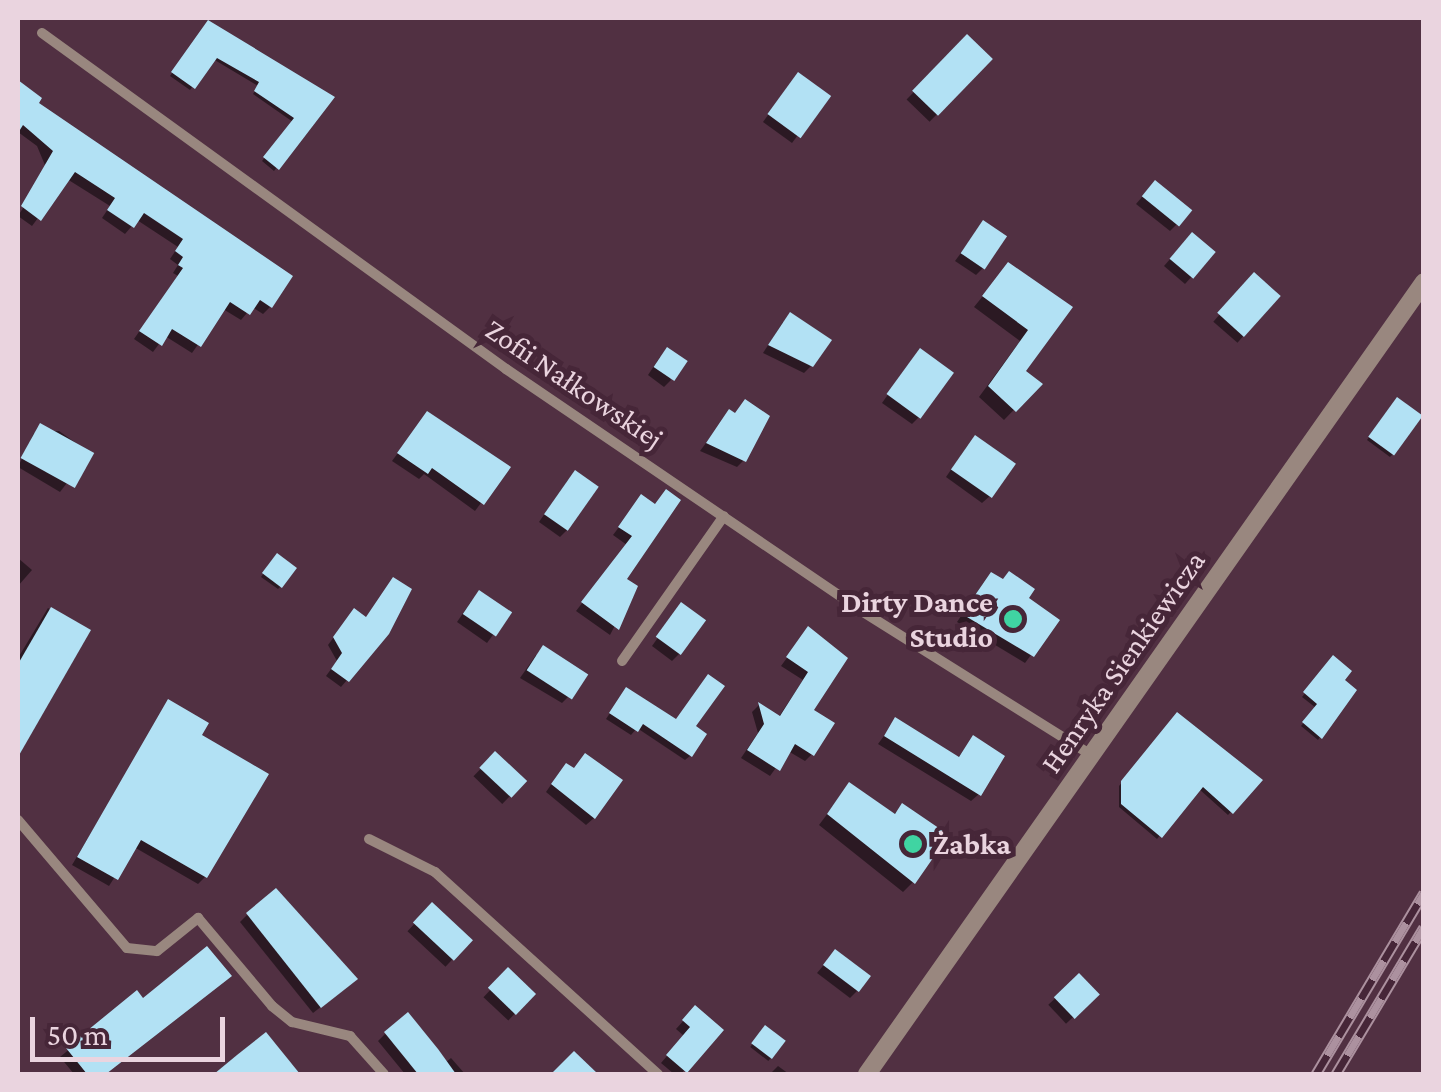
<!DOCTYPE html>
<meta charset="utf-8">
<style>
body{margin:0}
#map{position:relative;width:1441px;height:1092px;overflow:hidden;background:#513042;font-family:"Crimson Pro",serif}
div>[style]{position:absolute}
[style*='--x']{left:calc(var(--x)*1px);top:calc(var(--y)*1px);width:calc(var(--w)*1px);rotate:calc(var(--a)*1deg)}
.shadow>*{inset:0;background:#0007;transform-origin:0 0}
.building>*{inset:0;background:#b2e1f4;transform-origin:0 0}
.minor>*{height:10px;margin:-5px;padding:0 5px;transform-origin:5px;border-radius:5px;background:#99877f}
.tertiary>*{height:18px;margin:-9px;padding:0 9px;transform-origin:9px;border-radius:9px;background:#99877f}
.rail>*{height:11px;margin-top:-5.5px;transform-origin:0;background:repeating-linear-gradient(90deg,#462638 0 22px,#ac919f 0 44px);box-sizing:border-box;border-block:2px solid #ac919f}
.dots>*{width:28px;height:28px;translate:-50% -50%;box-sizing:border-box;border:5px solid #462638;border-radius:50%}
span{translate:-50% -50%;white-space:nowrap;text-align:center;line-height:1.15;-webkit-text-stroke:10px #462638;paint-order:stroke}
.street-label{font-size:30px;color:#ead4df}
.poi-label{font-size:30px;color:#ead4df;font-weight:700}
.right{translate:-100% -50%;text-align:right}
.left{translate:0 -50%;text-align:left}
.frame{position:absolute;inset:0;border:20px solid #ead4df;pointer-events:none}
.scale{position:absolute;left:30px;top:1017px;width:195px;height:45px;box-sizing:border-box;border:5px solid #ead4df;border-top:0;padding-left:12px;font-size:30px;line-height:35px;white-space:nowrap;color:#ead4df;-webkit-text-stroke:8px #462638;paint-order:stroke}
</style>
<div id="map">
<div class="shadow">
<i style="clip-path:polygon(205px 26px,331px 98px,274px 171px,262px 161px,293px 122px,253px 94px,258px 86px,213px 59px,190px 90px,170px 76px)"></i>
<i style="left:967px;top:37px;width:32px;height:87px;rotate:44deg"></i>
<i style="clip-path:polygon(18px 83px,39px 99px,35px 104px,270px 307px,263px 314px,252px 307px,241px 320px,223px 309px,192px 353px,165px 336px,153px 352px,134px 339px,178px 276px,173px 273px,178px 265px,170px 259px,178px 247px,137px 220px,125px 234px,102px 218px,110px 206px,67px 179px,32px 226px,18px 216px,47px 170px,37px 146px,18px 132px)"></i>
<i style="clip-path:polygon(791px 83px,827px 96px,792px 143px,763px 122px)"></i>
<i style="clip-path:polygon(1148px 190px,1177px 224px,1170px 231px,1136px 204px)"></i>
<i style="clip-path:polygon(983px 223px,983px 268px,976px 275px,955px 261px)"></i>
<i style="clip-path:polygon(1185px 242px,1213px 253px,1185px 284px,1164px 266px)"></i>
<i style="clip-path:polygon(1008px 265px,1069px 307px,1022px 372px,1039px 384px,1004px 420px,979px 397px,1020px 341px,974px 307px)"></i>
<i style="left:1254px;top:275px;width:32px;height:62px;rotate:41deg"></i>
<i style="clip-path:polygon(783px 322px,811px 366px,804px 373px,763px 353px)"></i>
<i style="clip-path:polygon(660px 357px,671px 380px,664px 387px,648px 375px)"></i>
<i style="clip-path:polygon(913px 359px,919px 417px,912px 424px,882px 403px)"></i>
<i style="clip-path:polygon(1395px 403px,1393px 454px,1390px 457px,1367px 440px)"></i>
<i style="clip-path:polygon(729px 412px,744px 460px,737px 467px,700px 451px)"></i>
<i style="clip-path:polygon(421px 422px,507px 468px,475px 511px,424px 474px,419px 479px,392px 461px)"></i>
<i style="clip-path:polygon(59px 431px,90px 453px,60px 492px,18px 467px,34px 433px)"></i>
<i style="clip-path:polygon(968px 445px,990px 496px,982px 503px,946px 477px)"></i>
<i style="clip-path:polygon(568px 480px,567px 530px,560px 537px,539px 522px)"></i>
<i style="clip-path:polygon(641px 498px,624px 579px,635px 587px,610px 635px,576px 611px,627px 545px,613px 535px)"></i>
<i style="clip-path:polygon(18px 558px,32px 570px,18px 586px)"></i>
<i style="clip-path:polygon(274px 559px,280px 587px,278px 589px,261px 577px)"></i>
<i style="clip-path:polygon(393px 580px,347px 680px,341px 687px,326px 676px,337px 661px,328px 645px,348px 618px,365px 619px)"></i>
<i style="clip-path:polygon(984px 582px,1057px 620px,1025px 663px,957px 622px)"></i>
<i style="clip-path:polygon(472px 600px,509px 613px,487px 643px,457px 622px)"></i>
<i style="clip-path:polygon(681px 605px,679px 654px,672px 661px,652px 646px)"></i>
<i style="clip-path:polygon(48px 608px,88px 631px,18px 752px,18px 658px)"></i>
<i style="clip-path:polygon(808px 629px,812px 754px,805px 761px,788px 751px,770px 776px,741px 758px,758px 733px,752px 712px,759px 705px,778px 718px,803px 680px,781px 666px)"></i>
<i style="clip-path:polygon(536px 655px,569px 696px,562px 703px,520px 678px)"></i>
<i style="clip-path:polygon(1334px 658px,1320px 737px,1318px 740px,1301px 726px,1316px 708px,1302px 697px)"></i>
<i style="clip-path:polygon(622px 695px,704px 735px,690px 756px,685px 760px,637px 728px,631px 735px,606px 719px)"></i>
<i style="clip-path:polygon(169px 702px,199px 736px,205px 877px,198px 884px,134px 847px,109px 886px,72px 865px)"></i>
<i style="clip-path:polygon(1177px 715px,1259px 780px,1228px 815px,1199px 789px,1157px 839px,1119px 807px,1119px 786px)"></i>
<i style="clip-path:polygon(895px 721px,957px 759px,973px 738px,979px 794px,971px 801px,878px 744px)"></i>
<i style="left:495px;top:754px;width:40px;height:31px;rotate:44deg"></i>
<i style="clip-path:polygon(559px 773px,594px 818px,586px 825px,546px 792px)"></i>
<i style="clip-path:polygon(849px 785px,893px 815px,903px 806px,913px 882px,903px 892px,819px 825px)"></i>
<i style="left:432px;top:905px;width:52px;height:36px;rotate:43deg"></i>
<i style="clip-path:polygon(247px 915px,348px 986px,313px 1013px,240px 922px)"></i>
<i style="clip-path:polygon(828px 960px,857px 991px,850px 998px,817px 973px)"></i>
<i style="left:508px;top:971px;width:34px;height:36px;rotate:43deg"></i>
<i style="left:1079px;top:976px;width:26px;height:42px;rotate:47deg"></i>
<i style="clip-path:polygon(222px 983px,105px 1074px,74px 1074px,60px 1057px,136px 994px,142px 1001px)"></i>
<i style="clip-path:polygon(695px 1008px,720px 1030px,681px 1074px,674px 1074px,661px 1063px,684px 1036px,676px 1029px)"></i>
<i style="left:765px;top:1028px;width:23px;height:24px;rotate:38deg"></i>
<i style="clip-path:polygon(385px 1034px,445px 1063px,451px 1058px,465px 1074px,405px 1074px,378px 1041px)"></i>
<i style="clip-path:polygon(778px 1066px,789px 1074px,770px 1074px)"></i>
</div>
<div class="building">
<i style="clip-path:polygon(208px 20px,335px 97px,279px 170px,263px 157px,294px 118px,254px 91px,259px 82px,217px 58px,195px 89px,171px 72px)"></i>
<i style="left:967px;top:34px;width:36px;height:79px;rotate:44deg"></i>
<i style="left:798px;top:72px;width:41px;height:52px;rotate:36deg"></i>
<i style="clip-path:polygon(18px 80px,42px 98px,39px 103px,293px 276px,272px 308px,260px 300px,250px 315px,230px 302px,201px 347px,172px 329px,162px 346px,139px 331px,183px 268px,178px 265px,183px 257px,175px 251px,183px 239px,144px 213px,134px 228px,107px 210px,115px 198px,75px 172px,41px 221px,21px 206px,53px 151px,23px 125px,18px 133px)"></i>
<i style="left:1155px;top:180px;width:48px;height:21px;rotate:39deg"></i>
<i style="left:983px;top:220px;width:29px;height:40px;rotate:34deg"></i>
<i style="left:1192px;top:232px;width:31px;height:35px;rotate:40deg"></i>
<i style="clip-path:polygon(1008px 262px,1073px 307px,1026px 371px,1043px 384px,1016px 412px,988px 386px,1028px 330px,982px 296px)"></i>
<i style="left:1254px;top:272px;width:36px;height:55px;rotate:42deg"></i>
<i style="clip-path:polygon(790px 312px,832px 340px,813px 367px,768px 345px)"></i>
<i style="left:667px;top:347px;width:25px;height:24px;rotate:34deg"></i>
<i style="left:920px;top:348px;width:42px;height:57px;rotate:36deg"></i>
<i style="left:1397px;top:397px;width:32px;height:49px;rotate:36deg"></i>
<i style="clip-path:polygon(745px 399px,770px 416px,746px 462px,706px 443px,729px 409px,735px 413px)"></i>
<i style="clip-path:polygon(427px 411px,511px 467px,484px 505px,432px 468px,428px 474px,397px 453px)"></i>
<i style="left:40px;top:423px;width:62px;height:40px;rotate:29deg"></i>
<i style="left:975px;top:435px;width:50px;height:42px;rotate:35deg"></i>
<i style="left:575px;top:470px;width:29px;height:54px;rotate:35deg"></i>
<i style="clip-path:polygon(666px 489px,681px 500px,627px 579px,638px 586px,619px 630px,581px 602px,632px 536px,618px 527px,641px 494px,655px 504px)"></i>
<i style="left:277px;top:553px;width:25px;height:25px;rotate:37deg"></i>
<i style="clip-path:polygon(1009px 571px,1035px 589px,1029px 598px,1060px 620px,1034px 657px,962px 614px,991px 572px,1003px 579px)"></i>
<i style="clip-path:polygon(393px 577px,412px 589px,389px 634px,349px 682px,331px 669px,342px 653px,333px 637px,354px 608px,366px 617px)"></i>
<i style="left:479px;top:590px;width:40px;height:29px;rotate:34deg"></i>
<i style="left:681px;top:602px;width:31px;height:43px;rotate:36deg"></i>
<i style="clip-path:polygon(51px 607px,91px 630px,18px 757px,18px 664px)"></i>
<i style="clip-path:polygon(808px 626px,848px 658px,814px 710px,835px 723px,814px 756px,795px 744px,780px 771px,747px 750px,764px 724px,758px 702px,780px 716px,808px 672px,786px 657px)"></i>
<i style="left:543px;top:645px;width:54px;height:30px;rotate:33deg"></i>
<i style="clip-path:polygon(1333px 655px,1352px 671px,1345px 680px,1357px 690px,1322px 739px,1302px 722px,1317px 704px,1303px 692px)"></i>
<i style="clip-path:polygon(708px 674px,725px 686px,696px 726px,707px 734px,692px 757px,643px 724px,638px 732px,609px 713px,626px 687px,676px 719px)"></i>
<i style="clip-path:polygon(168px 699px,209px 723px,202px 735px,269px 774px,207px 878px,141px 840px,118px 880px,77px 857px)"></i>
<i style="clip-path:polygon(1177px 712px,1263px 780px,1233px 814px,1203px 787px,1162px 838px,1121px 804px,1121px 781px)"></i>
<i style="clip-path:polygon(895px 717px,959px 757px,973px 735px,1005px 756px,981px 796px,884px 736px)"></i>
<i style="left:495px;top:751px;width:44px;height:23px;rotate:43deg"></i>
<i style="clip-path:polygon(585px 753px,623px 780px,595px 819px,551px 784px,566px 763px,574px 768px)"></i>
<i style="clip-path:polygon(849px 782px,895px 814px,902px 803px,949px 835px,915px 884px,827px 814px)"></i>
<i style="clip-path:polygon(276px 888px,358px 979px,321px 1008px,246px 913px)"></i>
<i style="left:432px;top:902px;width:56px;height:28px;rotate:43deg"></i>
<i style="clip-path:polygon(207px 946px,232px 976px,106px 1074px,87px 1074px,66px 1048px,137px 990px,143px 998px)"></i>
<i style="left:835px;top:949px;width:45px;height:20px;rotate:37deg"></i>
<i style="left:508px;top:967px;width:39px;height:29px;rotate:44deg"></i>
<i style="left:1079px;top:973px;width:30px;height:35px;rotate:46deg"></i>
<i style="clip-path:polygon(695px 1005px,724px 1030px,687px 1073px,666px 1055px,690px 1027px,682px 1020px)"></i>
<i style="clip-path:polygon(408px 1012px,438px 1049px,456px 1074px,418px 1074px,384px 1032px)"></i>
<i style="left:765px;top:1025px;width:26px;height:23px;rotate:37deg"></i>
<i style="clip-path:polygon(266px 1032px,300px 1074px,214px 1074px,237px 1055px)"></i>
<i style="clip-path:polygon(574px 1051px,598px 1074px,551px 1074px)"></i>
</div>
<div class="minor">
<i style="--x:42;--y:33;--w:573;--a:35.91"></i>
<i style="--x:506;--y:369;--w:428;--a:34.2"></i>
<i style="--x:860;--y:610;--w:273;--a:32.1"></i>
<i style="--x:622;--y:661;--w:177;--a:-54.9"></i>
<i style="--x:18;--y:820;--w:168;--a:49.6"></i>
<i style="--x:127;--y:948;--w:30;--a:6"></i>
<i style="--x:157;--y:951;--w:53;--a:-38.8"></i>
<i style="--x:198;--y:918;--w:115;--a:49.9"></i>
<i style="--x:272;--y:1006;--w:26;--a:39"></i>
<i style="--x:292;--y:1022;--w:60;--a:13.6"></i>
<i style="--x:350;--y:1036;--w:51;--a:48.2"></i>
<i style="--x:369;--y:839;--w:74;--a:26.6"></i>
<i style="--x:435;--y:872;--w:301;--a:42.2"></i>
</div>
<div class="tertiary">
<i style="--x:867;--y:1074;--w:968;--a:-54.88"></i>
</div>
<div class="rail">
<i style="--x:1316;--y:1074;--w:211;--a:-59.2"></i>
<i style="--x:1336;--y:1074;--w:171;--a:-59.1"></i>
</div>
<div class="dots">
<i style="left:1013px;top:619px;background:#40d4a2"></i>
<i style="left:913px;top:844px;background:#40d4a2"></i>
</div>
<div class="street-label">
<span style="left:574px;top:384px;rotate:34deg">Zofii Nałkowskiej</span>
<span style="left:1123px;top:662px;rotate:-55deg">Henryka Sienkiewicza</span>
</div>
<div class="poi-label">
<span class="right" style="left:993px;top:619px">Dirty Dance<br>Studio</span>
<span class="left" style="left:933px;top:844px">Żabka</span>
</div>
<div class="frame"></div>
<div class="scale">50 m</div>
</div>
